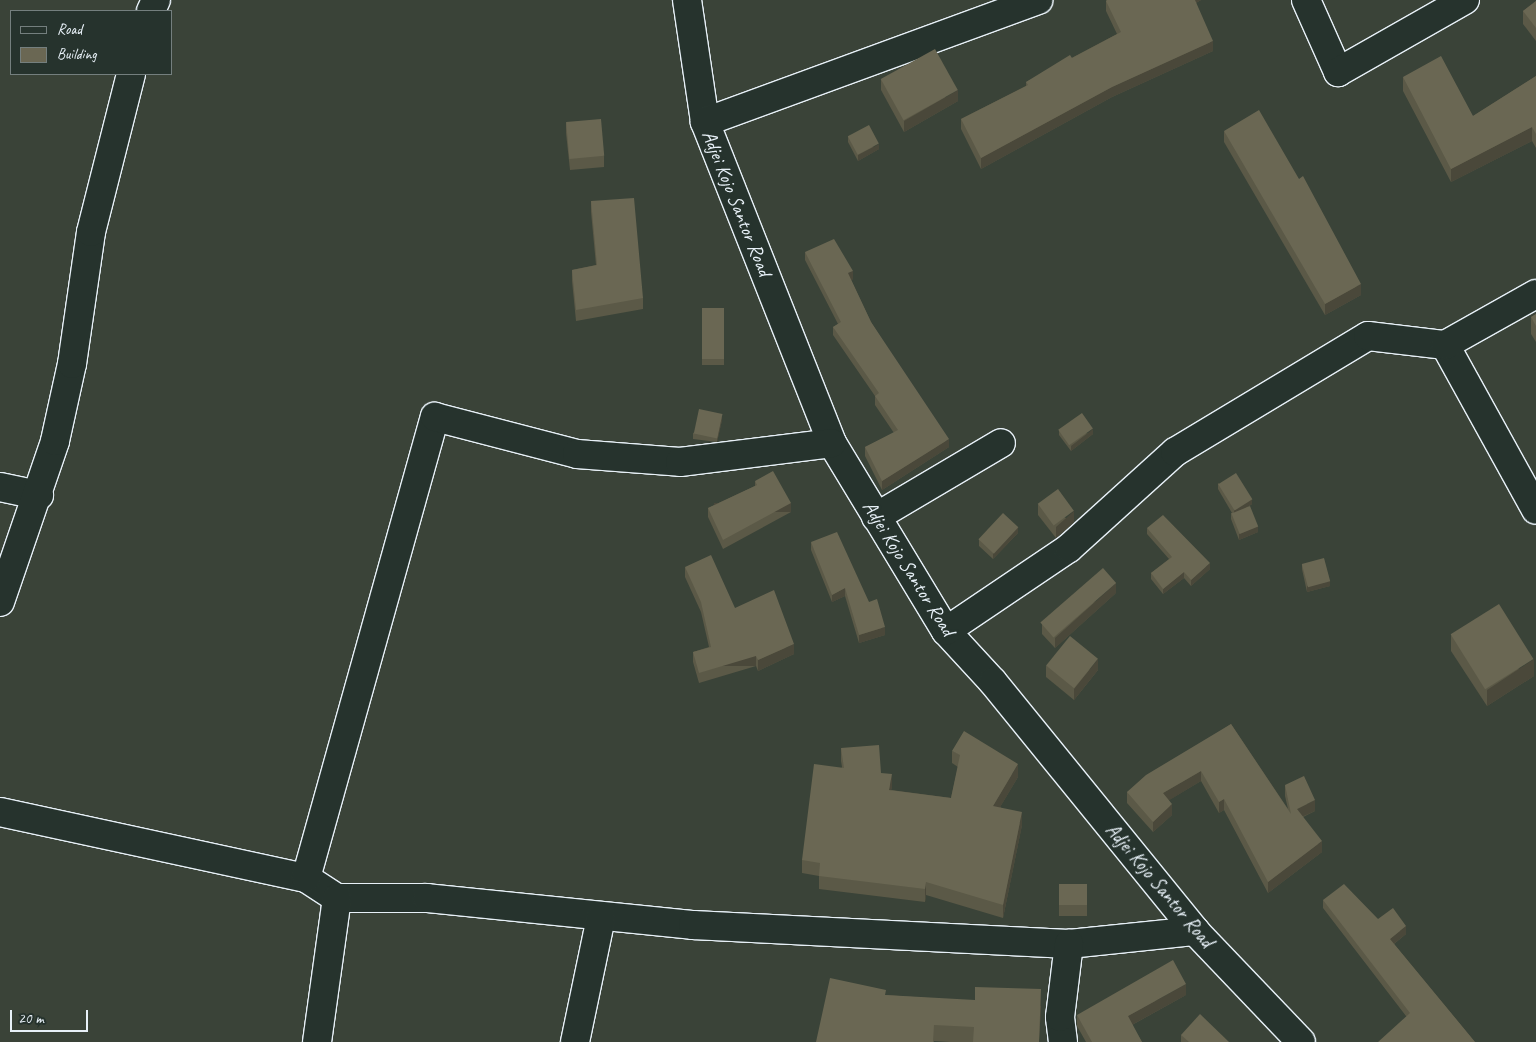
<!DOCTYPE html>
<style>
body{margin:0}
#map{position:relative;width:1536px;height:1042px;overflow:hidden;background:#3a4338;font-family:Caveat,sans-serif}
div>[style]{position:absolute}
[style*='--x']{left:calc(var(--x)*1px);top:calc(var(--y)*1px);width:calc(var(--w)*1px);rotate:calc(var(--a)*1deg)}
.roads{filter:drop-shadow(1px 0 #e8f1f8) drop-shadow(-1px 0 #e8f1f8) drop-shadow(0 1px #e8f1f8) drop-shadow(0 -1px #e8f1f8)}
.minor>*{height:28px;margin:-14px;padding:0 14px;transform-origin:14px;border-radius:14px;background:#26332d}
.wall>*{inset:0;background:#5b5947;transform-origin:0 0}
.shaded-wall>*{inset:0;background:#4a483a;transform-origin:0 0}
.building>*{inset:0;background:#6a6753;transform-origin:0 0}
span{translate:-50% -50%;white-space:nowrap;text-align:center;line-height:1.15;-webkit-text-stroke:5px #26332d;paint-order:stroke}
.street-label{font-size:20px;color:#e8f1f8}
.legend{position:absolute;left:10px;top:10px;width:162px;height:65px;box-sizing:border-box;background:#26332d;border:1px solid #747f7e;margin:0;padding:6px 9px;list-style:none;font-size:15px;color:#e8f1f8}
.legend li{display:flex;align-items:center;gap:10px;height:25px}
.legend b{width:25px;border:1px solid #747f7e}
.scale{position:absolute;left:10px;top:1010px;width:78px;height:22px;box-sizing:border-box;border:2px solid #e8f1f8;border-top:0;padding-left:6px;font-size:15px;line-height:18px;white-space:nowrap;color:#e8f1f8;-webkit-text-stroke:4px #26332d;paint-order:stroke}
</style>
<div id="map">
<div class="roads">
<div class="minor">
<i style="--x:687;--y:0;--w:123;--a:81.6"></i>
<i style="--x:705;--y:122;--w:345;--a:68.4"></i>
<i style="--x:832;--y:443;--w:220;--a:58.8"></i>
<i style="--x:946;--y:631;--w:69;--a:47.3"></i>
<i style="--x:993;--y:682;--w:321;--a:50.9"></i>
<i style="--x:1195;--y:931;--w:153;--a:46.3"></i>
<i style="--x:1306;--y:0;--w:79;--a:66"></i>
<i style="--x:1338;--y:72;--w:146;--a:-29.6"></i>
<i style="--x:151;--y:11;--w:12;--a:-66"></i>
<i style="--x:705;--y:122;--w:355;--a:-20.1"></i>
<i style="--x:1445;--y:345;--w:188;--a:61.1"></i>
<i style="--x:0;--y:487;--w:40;--a:12"></i>
<i style="--x:876;--y:517;--w:145;--a:-30.6"></i>
<i style="--x:0;--y:602;--w:170;--a:-71.1"></i>
<i style="--x:55;--y:441;--w:79;--a:-77.6"></i>
<i style="--x:72;--y:364;--w:133;--a:-81.8"></i>
<i style="--x:91;--y:232;--w:163;--a:-75.8"></i>
<i style="--x:946;--y:631;--w:148;--a:-34"></i>
<i style="--x:1069;--y:548;--w:143;--a:-42.2"></i>
<i style="--x:1175;--y:452;--w:225;--a:-31"></i>
<i style="--x:1368;--y:336;--w:78;--a:6.7"></i>
<i style="--x:1445;--y:345;--w:104;--a:-29.3"></i>
<i style="--x:0;--y:812;--w:313;--a:12.2"></i>
<i style="--x:306;--y:878;--w:37;--a:33"></i>
<i style="--x:337;--y:898;--w:90;--a:0"></i>
<i style="--x:427;--y:898;--w:267;--a:5.8"></i>
<i style="--x:693;--y:925;--w:376;--a:2.9"></i>
<i style="--x:1069;--y:944;--w:127;--a:-5.9"></i>
<i style="--x:306;--y:878;--w:479;--a:-74.4"></i>
<i style="--x:435;--y:417;--w:147;--a:14.6"></i>
<i style="--x:577;--y:454;--w:103;--a:4.4"></i>
<i style="--x:680;--y:462;--w:153;--a:-7.1"></i>
<i style="--x:317;--y:1042;--w:145;--a:-82.1"></i>
<i style="--x:575;--y:1042;--w:127;--a:-78.2"></i>
<i style="--x:1063;--y:1042;--w:25;--a:-97"></i>
<i style="--x:1060;--y:1017;--w:74;--a:-83"></i>
</div>
</div>
<div class="wall">
<i style="clip-path:polygon(1107px 0,1201px 0,1196px 3px,1213px 51px,1112px 97px,981px 169px,961px 129px,961px 119px,1026px 86px,1026px 82px,1117px 34px,1106px 11px,1106px 1px)"></i>
<i style="clip-path:polygon(1536px 1px,1536px 41px,1523px 24px,1523px 11px)"></i>
<i style="clip-path:polygon(1536px 76px,1536px 148px,1532px 141px,1451px 182px,1403px 91px,1403px 77px,1473px 116px)"></i>
<i style="clip-path:polygon(881px 79px,958px 101px,904px 132px,881px 90px)"></i>
<i style="clip-path:polygon(566px 122px,604px 156px,604px 167px,570px 170px,566px 133px)"></i>
<i style="clip-path:polygon(1224px 131px,1299px 179px,1361px 295px,1325px 315px,1224px 142px)"></i>
<i style="clip-path:polygon(848px 136px,879px 149px,858px 161px,848px 142px)"></i>
<i style="clip-path:polygon(591px 201px,643px 298px,643px 309px,576px 321px,572px 281px,572px 270px,596px 265px,591px 212px)"></i>
<i style="clip-path:polygon(805px 252px,853px 279px,851px 280px,871px 322px,949px 447px,882px 490px,865px 456px,865px 447px,894px 433px,875px 405px,875px 396px,833px 335px,833px 327px,838px 324px,805px 260px)"></i>
<i style="left:702px;top:308px;width:22px;height:57px"></i>
<i style="clip-path:polygon(1536px 314px,1536px 342px,1531px 334px,1531px 317px)"></i>
<i style="clip-path:polygon(722px 420px,717px 442px,693px 439px,693px 433px)"></i>
<i style="clip-path:polygon(1059px 430px,1093px 434px,1071px 451px,1059px 435px)"></i>
<i style="clip-path:polygon(755px 481px,791px 512px,723px 549px,708px 517px,708px 508px,755px 486px)"></i>
<i style="clip-path:polygon(1218px 483px,1252px 504px,1248px 507px,1258px 532px,1239px 540px,1231px 519px,1231px 513px,1232px 513px,1218px 489px)"></i>
<i style="clip-path:polygon(1038px 504px,1074px 522px,1056px 538px,1038px 515px)"></i>
<i style="clip-path:polygon(1147px 528px,1210px 569px,1191px 586px,1184px 578px,1163px 594px,1151px 579px,1151px 573px,1169px 559px,1147px 534px)"></i>
<i style="clip-path:polygon(1018px 533px,993px 559px,979px 546px,979px 540px)"></i>
<i style="clip-path:polygon(811px 542px,869px 602px,885px 635px,859px 643px,845px 596px,832px 602px,811px 550px)"></i>
<i style="clip-path:polygon(1302px 564px,1330px 586px,1307px 592px,1302px 569px)"></i>
<i style="clip-path:polygon(685px 567px,735px 608px,794px 654px,758px 671px,756px 666px,699px 683px,693px 662px,693px 652px,709px 647px,701px 612px,685px 577px)"></i>
<i style="clip-path:polygon(1116px 593px,1055px 648px,1042px 634px,1042px 624px)"></i>
<i style="clip-path:polygon(1451px 635px,1534px 676px,1487px 706px,1451px 651px)"></i>
<i style="clip-path:polygon(1046px 666px,1098px 670px,1074px 700px,1046px 677px)"></i>
<i style="clip-path:polygon(1231px 724px,1288px 809px,1285px 796px,1285px 785px,1315px 811px,1303px 817px,1322px 852px,1268px 893px,1224px 810px,1219px 813px,1201px 781px,1169px 800px,1172px 815px,1153px 832px,1127px 803px,1127px 792px)"></i>
<i style="clip-path:polygon(841px 748px,881px 773px,892px 787px,891px 790px,951px 798px,958px 767px,952px 763px,952px 751px,1018px 777px,1000px 807px,1022px 825px,1003px 918px,926px 895px,925px 902px,819px 889px,819px 876px,802px 873px,802px 860px,842px 767px,841px 761px)"></i>
<i style="left:1059px;top:884px;width:28px;height:32px"></i>
<i style="clip-path:polygon(1323px 900px,1378px 919px,1406px 934px,1394px 944px,1475px 1042px,1406px 1016px,1323px 908px)"></i>
<i style="clip-path:polygon(886px 995px,1041px 1006px,1039px 1042px,950px 1042px,934px 1041px,934px 1042px,816px 1042px)"></i>
<i style="clip-path:polygon(1186px 995px,1132px 1025px,1142px 1042px,1086px 1042px,1077px 1026px,1077px 1015px)"></i>
<i style="clip-path:polygon(1181px 1035px,1229px 1042px,1181px 1042px)"></i>
</div>
<div class="shaded-wall">
<i style="clip-path:polygon(1192px 0,1201px 0,1192px 5px)"></i>
<i style="clip-path:polygon(1213px 41px,1213px 51px,1112px 97px,981px 169px,981px 158px,1112px 87px)"></i>
<i style="clip-path:polygon(958px 90px,958px 101px,904px 132px,904px 121px)"></i>
<i style="clip-path:polygon(1532px 127px,1532px 141px,1451px 182px,1451px 169px)"></i>
<i style="clip-path:polygon(879px 144px,879px 149px,858px 161px,858px 155px)"></i>
<i style="clip-path:polygon(853px 271px,853px 279px,848px 282px,848px 273px)"></i>
<i style="clip-path:polygon(1361px 284px,1361px 295px,1325px 315px,1325px 304px)"></i>
<i style="clip-path:polygon(722px 414px,722px 420px,717px 442px,717px 436px)"></i>
<i style="clip-path:polygon(1093px 429px,1093px 434px,1071px 451px,1071px 446px)"></i>
<i style="clip-path:polygon(949px 439px,949px 447px,882px 490px,882px 481px)"></i>
<i style="clip-path:polygon(1252px 499px,1252px 504px,1234px 515px,1234px 509px)"></i>
<i style="left:791px;top:503px;width:9px;height:77px;rotate:90deg"></i>
<i style="clip-path:polygon(1074px 511px,1074px 522px,1056px 538px,1056px 527px)"></i>
<i style="clip-path:polygon(1258px 526px,1258px 532px,1239px 540px,1239px 534px)"></i>
<i style="clip-path:polygon(1018px 527px,1018px 533px,993px 559px,993px 553px)"></i>
<i style="clip-path:polygon(1210px 563px,1210px 569px,1191px 586px,1191px 580px)"></i>
<i style="clip-path:polygon(1184px 572px,1184px 578px,1163px 594px,1163px 589px)"></i>
<i style="clip-path:polygon(1330px 581px,1330px 586px,1307px 592px,1307px 586px)"></i>
<i style="clip-path:polygon(1116px 583px,1116px 593px,1055px 648px,1055px 638px)"></i>
<i style="clip-path:polygon(845px 588px,845px 596px,832px 602px,832px 595px)"></i>
<i style="clip-path:polygon(885px 627px,885px 635px,859px 643px,859px 635px)"></i>
<i style="clip-path:polygon(794px 644px,794px 654px,758px 671px,758px 660px)"></i>
<i style="left:756px;top:656px;width:10px;height:59px;rotate:90deg"></i>
<i style="clip-path:polygon(1098px 659px,1098px 670px,1074px 700px,1074px 689px)"></i>
<i style="clip-path:polygon(1534px 659px,1534px 676px,1487px 706px,1487px 690px)"></i>
<i style="clip-path:polygon(1018px 764px,1018px 777px,993px 819px,993px 806px)"></i>
<i style="clip-path:polygon(1201px 771px,1201px 781px,1163px 804px,1163px 793px)"></i>
<i style="clip-path:polygon(892px 774px,892px 787px,889px 803px,889px 790px)"></i>
<i style="clip-path:polygon(1224px 799px,1224px 810px,1219px 813px,1219px 802px)"></i>
<i style="clip-path:polygon(1315px 800px,1315px 811px,1297px 819px,1297px 809px)"></i>
<i style="clip-path:polygon(1172px 804px,1172px 815px,1153px 832px,1153px 822px)"></i>
<i style="clip-path:polygon(1022px 812px,1022px 825px,1003px 918px,1003px 905px)"></i>
<i style="clip-path:polygon(1322px 841px,1322px 852px,1268px 893px,1268px 882px)"></i>
<i style="clip-path:polygon(926px 882px,926px 895px,925px 902px,925px 889px)"></i>
<i style="clip-path:polygon(1406px 926px,1406px 934px,1390px 947px,1390px 939px)"></i>
<i style="clip-path:polygon(1186px 984px,1186px 995px,1128px 1027px,1128px 1016px)"></i>
<i style="clip-path:polygon(1041px 989px,1041px 1006px,1039px 1042px)"></i>
</div>
<div class="building">
<i style="clip-path:polygon(1107px 0,1195px 0,1213px 41px,1112px 87px,981px 158px,961px 119px,1028px 85px,1026px 82px,1070px 55px,1072px 58px,1121px 32px,1106px 1px)"></i>
<i style="clip-path:polygon(1536px 1px,1536px 28px,1523px 11px)"></i>
<i style="left:935px;top:49px;width:47px;height:62px;rotate:61deg"></i>
<i style="clip-path:polygon(1441px 56px,1473px 116px,1536px 76px,1536px 134px,1532px 127px,1451px 169px,1403px 77px)"></i>
<i style="clip-path:polygon(1259px 110px,1299px 179px,1303px 176px,1361px 284px,1325px 304px,1224px 131px)"></i>
<i style="left:601px;top:119px;width:37px;height:35px;rotate:85deg"></i>
<i style="left:869px;top:125px;width:21px;height:24px;rotate:62deg"></i>
<i style="clip-path:polygon(634px 198px,643px 298px,576px 310px,572px 270px,597px 265px,591px 201px)"></i>
<i style="clip-path:polygon(834px 239px,853px 271px,848px 273px,871px 322px,949px 439px,882px 481px,865px 447px,898px 430px,875px 396px,879px 393px,833px 327px,841px 322px,805px 252px)"></i>
<i style="left:702px;top:308px;width:22px;height:51px"></i>
<i style="clip-path:polygon(1536px 314px,1536px 326px,1531px 317px)"></i>
<i style="left:699px;top:409px;width:24px;height:25px;rotate:12deg"></i>
<i style="left:1082px;top:413px;width:19px;height:29px;rotate:55deg"></i>
<i style="clip-path:polygon(773px 471px,791px 503px,723px 540px,708px 508px,757px 485px,755px 481px)"></i>
<i style="left:1236px;top:473px;width:31px;height:21px;rotate:58deg"></i>
<i style="left:1058px;top:489px;width:27px;height:25px;rotate:54deg"></i>
<i style="left:1250px;top:506px;width:22px;height:20px;rotate:68deg"></i>
<i style="left:1003px;top:513px;width:21px;height:36px;rotate:43deg"></i>
<i style="clip-path:polygon(1163px 515px,1210px 563px,1191px 580px,1184px 572px,1163px 589px,1151px 573px,1172px 557px,1147px 528px)"></i>
<i style="clip-path:polygon(837px 532px,869px 602px,877px 599px,885px 627px,859px 635px,845px 588px,832px 595px,811px 542px)"></i>
<i style="clip-path:polygon(711px 555px,735px 608px,774px 590px,794px 644px,758px 660px,756px 656px,699px 673px,693px 652px,711px 647px,701px 602px,685px 567px)"></i>
<i style="left:1324px;top:558px;width:24px;height:23px;rotate:75deg"></i>
<i style="left:1103px;top:568px;width:20px;height:83px;rotate:49deg"></i>
<i style="left:1499px;top:604px;width:65px;height:57px;rotate:58deg"></i>
<i style="left:1070px;top:636px;width:36px;height:38px;rotate:39deg"></i>
<i style="clip-path:polygon(1231px 724px,1291px 814px,1285px 785px,1304px 776px,1315px 800px,1297px 809px,1322px 841px,1268px 882px,1224px 799px,1219px 802px,1201px 771px,1163px 793px,1172px 804px,1153px 822px,1127px 792px,1146px 775px)"></i>
<i style="clip-path:polygon(964px 731px,1018px 764px,993px 806px,1022px 812px,1003px 905px,926px 882px,925px 889px,819px 876px,820px 863px,802px 860px,814px 764px,844px 768px,841px 748px,879px 745px,881px 773px,892px 774px,889px 790px,951px 798px,960px 755px,952px 751px)"></i>
<i style="left:1059px;top:884px;width:28px;height:21px"></i>
<i style="clip-path:polygon(1344px 884px,1378px 919px,1393px 908px,1406px 926px,1390px 939px,1475px 1042px,1378px 1042px,1410px 1013px,1323px 900px)"></i>
<i style="clip-path:polygon(1173px 960px,1186px 984px,1128px 1016px,1142px 1042px,1092px 1042px,1077px 1015px)"></i>
<i style="clip-path:polygon(830px 978px,886px 990px,885px 995px,975px 1000px,975px 987px,1041px 989px,1039px 1042px,973px 1042px,974px 1027px,934px 1025px,933px 1042px,816px 1042px)"></i>
<i style="clip-path:polygon(1200px 1014px,1229px 1042px,1189px 1042px,1181px 1035px)"></i>
</div>
<div class="street-label">
<span style="left:737px;top:203px;rotate:68deg">Adjei Kojo Santor Road</span>
<span style="left:909px;top:568px;rotate:58deg">Adjei Kojo Santor Road</span>
<span style="left:1160px;top:885px;rotate:50deg">Adjei Kojo Santor Road</span>
</div>
<ul class="legend">
<li><b style="height:6px;background:#26332d"></b>Road</li>
<li><b style="height:14px;background:#6a6753"></b>Building</li>
</ul>
<div class="scale">20 m</div>
</div>
